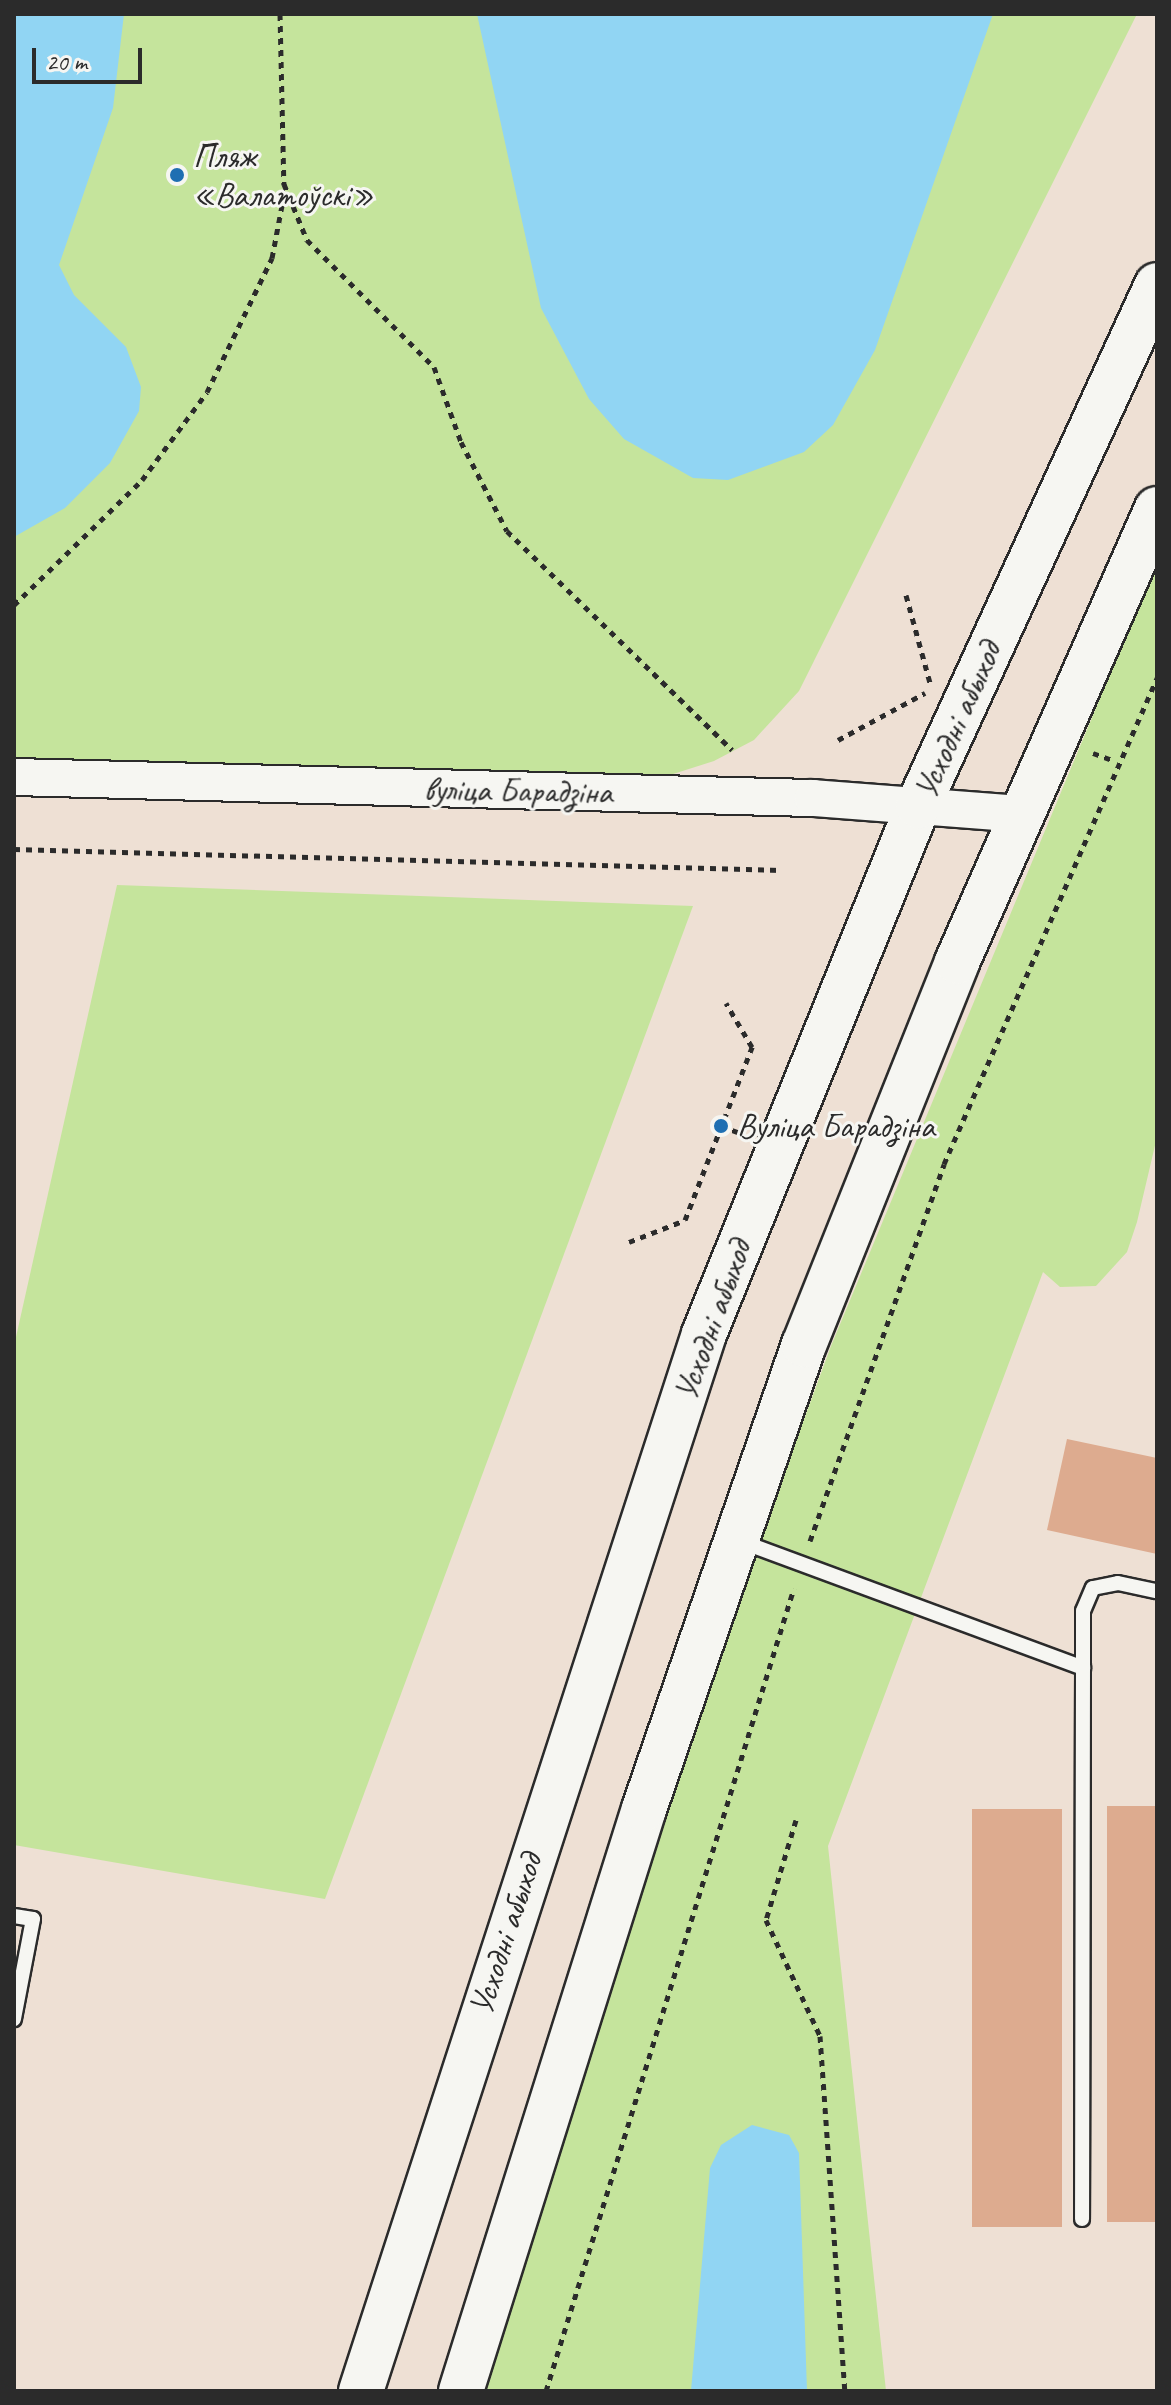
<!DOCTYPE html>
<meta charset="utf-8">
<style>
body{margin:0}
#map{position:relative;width:1171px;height:2405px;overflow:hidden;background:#eee0d4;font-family:Caveat,sans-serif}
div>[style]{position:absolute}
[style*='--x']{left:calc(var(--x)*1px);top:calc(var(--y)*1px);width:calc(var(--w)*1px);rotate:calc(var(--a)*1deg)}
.green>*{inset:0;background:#c5e49c}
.water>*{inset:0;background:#91d5f3}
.building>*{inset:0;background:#ddab8f;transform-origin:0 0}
.path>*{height:5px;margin-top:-2.5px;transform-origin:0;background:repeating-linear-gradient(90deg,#2b2b2b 0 6px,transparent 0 12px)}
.roads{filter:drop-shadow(2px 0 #2b2b2b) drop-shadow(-2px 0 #2b2b2b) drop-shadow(0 2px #2b2b2b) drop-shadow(0 -2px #2b2b2b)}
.service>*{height:14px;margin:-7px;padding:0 7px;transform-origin:7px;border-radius:7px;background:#f6f6f2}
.tertiary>*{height:36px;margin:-18px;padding:0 18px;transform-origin:18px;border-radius:18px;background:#f6f6f2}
.primary>*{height:44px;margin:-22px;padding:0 22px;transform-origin:22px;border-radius:22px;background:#f6f6f2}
.dots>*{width:22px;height:22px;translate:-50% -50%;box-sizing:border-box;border:4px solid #f6f6f2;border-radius:50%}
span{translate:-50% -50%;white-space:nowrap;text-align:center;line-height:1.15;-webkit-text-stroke:6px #f6f6f2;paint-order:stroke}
.poi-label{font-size:34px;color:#2b2b2b}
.left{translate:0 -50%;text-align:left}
.street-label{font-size:34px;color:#2b2b2b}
.frame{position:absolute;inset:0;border:16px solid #2b2b2b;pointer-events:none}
.scale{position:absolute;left:32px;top:48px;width:110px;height:36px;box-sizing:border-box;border:4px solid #2b2b2b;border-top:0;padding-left:10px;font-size:24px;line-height:28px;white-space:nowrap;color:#2b2b2b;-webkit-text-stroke:6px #f6f6f2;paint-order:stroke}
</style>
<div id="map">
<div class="green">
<i style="clip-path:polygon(14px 14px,1137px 14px,799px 691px,754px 740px,714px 761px,670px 775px,620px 776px,14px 758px)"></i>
<i style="clip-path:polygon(1157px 561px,1157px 1137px,1137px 1222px,1127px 1252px,1096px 1286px,1060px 1287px,1043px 1272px,828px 1846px,886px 2391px,485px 2391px,683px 1748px,831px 1346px)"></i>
<i style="clip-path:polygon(117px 885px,693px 906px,325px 1899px,14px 1845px,14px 1346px)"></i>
</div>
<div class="water">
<i style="clip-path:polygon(14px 14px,124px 14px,113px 108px,59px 265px,74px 295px,126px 347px,141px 387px,139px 411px,110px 463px,65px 508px,14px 537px)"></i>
<i style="clip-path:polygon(477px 14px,993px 14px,875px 350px,833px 425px,804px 452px,728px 480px,693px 478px,624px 439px,589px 399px,541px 308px)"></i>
<i style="clip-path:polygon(752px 2125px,789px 2135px,799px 2153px,807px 2391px,691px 2391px,710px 2168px,721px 2145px)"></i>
</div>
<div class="building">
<i style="clip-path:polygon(1067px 1439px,1157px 1458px,1157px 1554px,1047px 1530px)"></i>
<i style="left:1107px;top:1806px;width:50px;height:416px"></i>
<i style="left:972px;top:1809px;width:90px;height:418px"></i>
</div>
<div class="path">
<i style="--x:280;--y:14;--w:171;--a:88.7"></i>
<i style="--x:284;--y:184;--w:61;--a:67.7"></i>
<i style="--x:307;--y:240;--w:180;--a:45"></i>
<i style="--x:434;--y:367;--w:80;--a:70.2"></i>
<i style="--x:461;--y:442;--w:100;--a:62.7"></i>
<i style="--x:507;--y:531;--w:314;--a:44.2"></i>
<i style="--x:906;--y:595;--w:91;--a:74.7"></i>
<i style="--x:14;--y:605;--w:179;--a:-44.3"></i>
<i style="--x:142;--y:480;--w:109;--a:-53.5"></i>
<i style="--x:207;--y:392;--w:149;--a:-64.1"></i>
<i style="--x:272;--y:258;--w:64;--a:-79.2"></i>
<i style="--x:838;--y:740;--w:99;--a:-28.4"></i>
<i style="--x:1093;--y:753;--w:23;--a:20"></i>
<i style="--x:14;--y:849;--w:768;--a:1.57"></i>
<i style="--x:721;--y:1126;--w:23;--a:20"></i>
<i style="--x:629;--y:1242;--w:60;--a:-21.4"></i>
<i style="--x:685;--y:1220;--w:186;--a:-68.8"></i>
<i style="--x:752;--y:1047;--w:51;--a:-120.6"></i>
<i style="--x:810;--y:1541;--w:400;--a:-70.4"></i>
<i style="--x:944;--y:1164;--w:531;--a:-66.33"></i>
<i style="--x:796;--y:1820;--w:104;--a:106.7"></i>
<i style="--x:766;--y:1920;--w:128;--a:65"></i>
<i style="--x:820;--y:2036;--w:356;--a:86"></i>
<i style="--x:546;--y:2391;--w:840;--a:-72.84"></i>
</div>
<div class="roads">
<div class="service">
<i style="--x:740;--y:1541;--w:366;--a:20.3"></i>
<i style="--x:1083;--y:1668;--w:551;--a:90.1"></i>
<i style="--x:1083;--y:1668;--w:57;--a:-90"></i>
<i style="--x:1083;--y:1611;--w:25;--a:-67"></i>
<i style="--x:1093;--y:1588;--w:25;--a:-11"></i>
<i style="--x:1118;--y:1583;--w:40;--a:12"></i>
<i style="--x:14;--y:1916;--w:19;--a:9"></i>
<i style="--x:33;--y:1919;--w:102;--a:100.8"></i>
</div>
<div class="tertiary">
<i style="--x:14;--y:777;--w:799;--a:1.51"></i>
<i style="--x:813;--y:798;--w:209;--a:4.4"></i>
</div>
<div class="primary">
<i style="--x:361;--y:2391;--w:1111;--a:-72.02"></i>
<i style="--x:704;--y:1334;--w:570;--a:-67.94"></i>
<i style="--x:918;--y:806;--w:573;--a:-65.36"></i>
<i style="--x:461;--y:2391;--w:610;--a:-72.55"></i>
<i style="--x:644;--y:1809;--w:491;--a:-71"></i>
<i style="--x:804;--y:1345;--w:412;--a:-68.2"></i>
<i style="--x:957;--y:962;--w:495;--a:-66.2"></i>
</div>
</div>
<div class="dots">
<i style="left:177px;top:175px;background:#1f6fb2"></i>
<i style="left:721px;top:1126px;background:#1f6fb2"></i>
</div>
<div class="poi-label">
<span class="left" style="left:193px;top:175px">Пляж<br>«Валатоўскі»</span>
<span class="left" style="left:737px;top:1126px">Вуліца Барадзіна</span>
</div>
<div class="street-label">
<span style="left:957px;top:720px;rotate:-66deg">Усходні абыход</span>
<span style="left:518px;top:790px;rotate:1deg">вуліца Барадзіна</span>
<span style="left:712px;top:1320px;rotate:-70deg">Усходні абыход</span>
<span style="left:505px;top:1934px;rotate:-72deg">Усходні абыход</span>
</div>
<div class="frame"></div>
<div class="scale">20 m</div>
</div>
